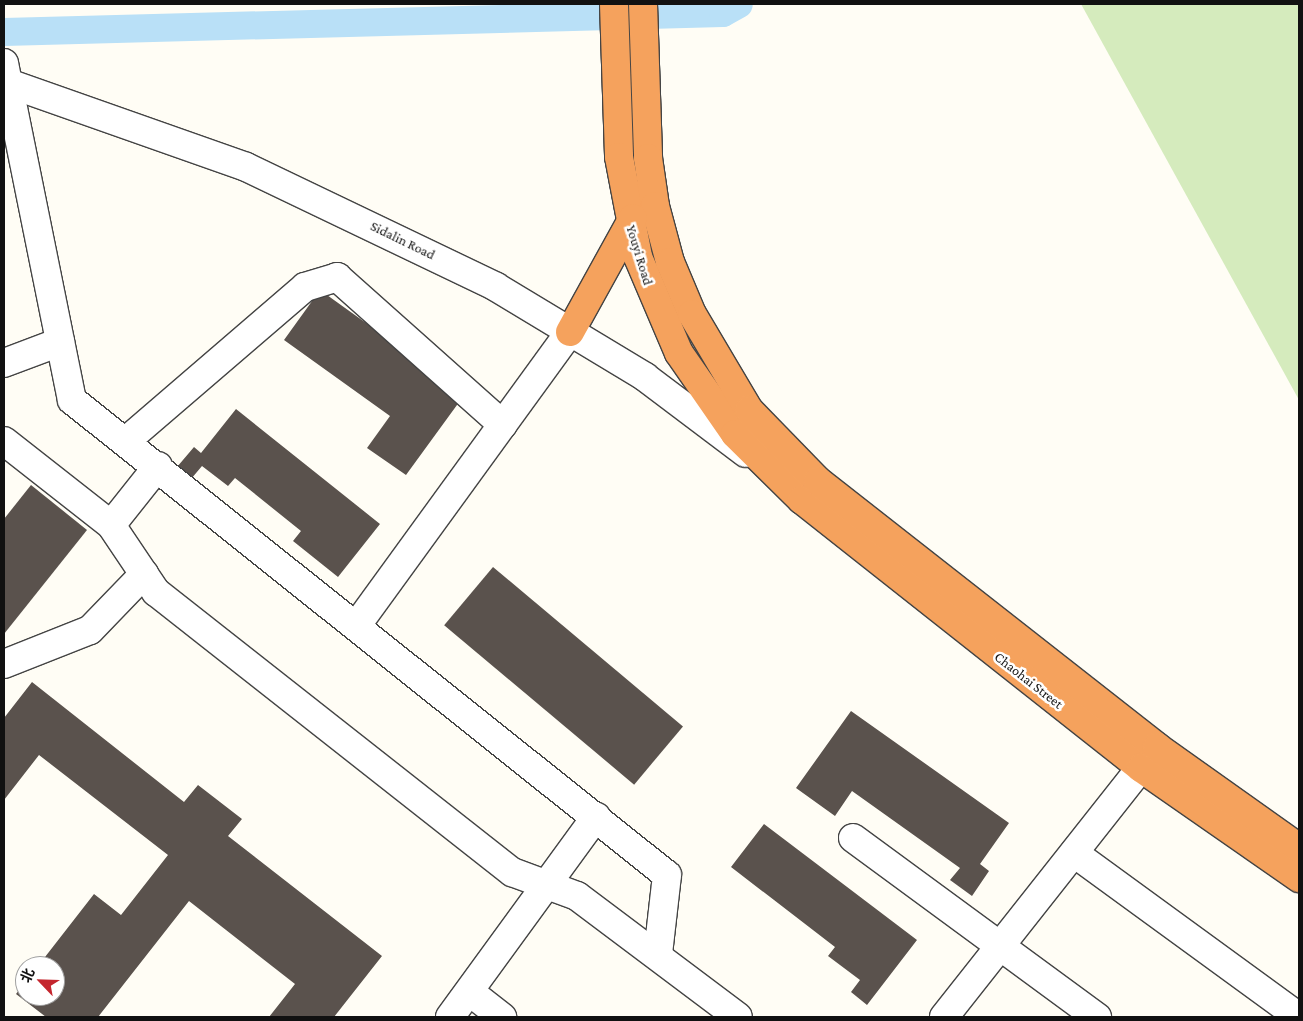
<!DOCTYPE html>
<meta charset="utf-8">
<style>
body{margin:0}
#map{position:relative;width:1303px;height:1021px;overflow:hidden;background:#fffdf5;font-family:"Crimson Pro","Noto Sans SC",serif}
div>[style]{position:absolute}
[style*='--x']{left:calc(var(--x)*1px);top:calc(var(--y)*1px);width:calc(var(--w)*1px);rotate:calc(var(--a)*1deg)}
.green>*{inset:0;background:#d5ebbd}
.canal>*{height:28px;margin:-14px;padding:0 14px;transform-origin:14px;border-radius:14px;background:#b9e0f7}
.building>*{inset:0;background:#5a524d;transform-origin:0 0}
.roads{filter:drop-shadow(1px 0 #444) drop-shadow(-1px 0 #444) drop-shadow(0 1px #444) drop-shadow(0 -1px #444)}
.minor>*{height:28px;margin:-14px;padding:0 14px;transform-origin:14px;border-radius:14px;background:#fff}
.highway>*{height:28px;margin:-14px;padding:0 14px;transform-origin:14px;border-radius:14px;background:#f5a25d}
span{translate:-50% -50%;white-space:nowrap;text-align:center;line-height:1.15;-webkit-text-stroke:5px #fff;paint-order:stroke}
.street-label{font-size:14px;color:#111}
.frame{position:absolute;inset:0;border:5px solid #111;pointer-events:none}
.north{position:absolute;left:15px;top:956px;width:50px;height:50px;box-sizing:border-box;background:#fff;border:1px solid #a0a0a0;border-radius:50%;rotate:294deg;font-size:14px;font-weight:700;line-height:20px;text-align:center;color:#111}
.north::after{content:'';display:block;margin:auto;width:18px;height:22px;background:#c4262e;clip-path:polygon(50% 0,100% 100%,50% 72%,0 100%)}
</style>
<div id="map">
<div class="green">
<i style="clip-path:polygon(1081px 4px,1299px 4px,1299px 400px)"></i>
</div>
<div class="canal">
<i style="--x:4;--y:32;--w:719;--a:-1.51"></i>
<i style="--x:723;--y:13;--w:18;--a:-29"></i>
</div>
<div class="building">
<i style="clip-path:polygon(320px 290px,465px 394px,406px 475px,367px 448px,390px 416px,284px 340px)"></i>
<i style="clip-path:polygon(236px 409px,380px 524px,338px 577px,293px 541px,301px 531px,235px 478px,228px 486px,202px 466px,191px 479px,177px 467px,194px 447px,201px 453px)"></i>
<i style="clip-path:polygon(31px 485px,87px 530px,4px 634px,4px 519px)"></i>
<i style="left:493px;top:567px;width:248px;height:76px;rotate:40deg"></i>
<i style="clip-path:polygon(32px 682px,184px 802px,198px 785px,242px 819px,228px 836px,382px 956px,334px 1017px,269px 1017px,295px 984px,189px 901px,98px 1017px,46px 1017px,16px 994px,25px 982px,25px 996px,55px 996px,55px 966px,38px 966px,94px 894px,121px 915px,168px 855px,39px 755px,4px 800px,4px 718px)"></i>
<i style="clip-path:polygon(851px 711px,1009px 823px,980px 864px,989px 871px,972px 896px,950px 880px,960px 868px,852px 791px,835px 816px,796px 788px)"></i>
<i style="clip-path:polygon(764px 824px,917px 940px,867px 1005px,851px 992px,860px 980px,828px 956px,835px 947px,731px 867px)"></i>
</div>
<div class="roads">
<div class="minor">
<i style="--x:4;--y:63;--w:20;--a:79"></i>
<i style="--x:8;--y:83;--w:252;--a:19.4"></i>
<i style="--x:246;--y:167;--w:277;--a:25.6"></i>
<i style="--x:496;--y:287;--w:174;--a:31.1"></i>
<i style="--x:645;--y:377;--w:126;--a:37"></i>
<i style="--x:8;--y:83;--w:323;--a:78.6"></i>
<i style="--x:72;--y:400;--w:761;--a:38.6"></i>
<i style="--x:667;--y:875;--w:80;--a:96.5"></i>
<i style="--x:4;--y:363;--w:60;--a:-20.6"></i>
<i style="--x:4;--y:441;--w:136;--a:38.1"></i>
<i style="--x:126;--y:441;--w:236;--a:-40.7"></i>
<i style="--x:305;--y:287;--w:34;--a:-17"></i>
<i style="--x:337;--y:277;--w:222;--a:41.7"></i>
<i style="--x:158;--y:466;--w:75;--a:128.5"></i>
<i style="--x:111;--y:525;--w:81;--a:56.1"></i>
<i style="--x:156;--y:592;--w:453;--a:38.2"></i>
<i style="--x:512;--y:872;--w:69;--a:20.3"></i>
<i style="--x:577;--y:896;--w:201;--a:36.9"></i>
<i style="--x:357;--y:625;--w:362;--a:-54"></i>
<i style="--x:4;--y:664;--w:92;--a:-21.6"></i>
<i style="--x:90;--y:630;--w:78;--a:-46"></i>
<i style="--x:853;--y:838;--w:303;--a:36.3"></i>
<i style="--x:1074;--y:853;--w:278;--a:36.1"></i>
<i style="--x:470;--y:992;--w:41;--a:38"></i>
<i style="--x:450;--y:1017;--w:248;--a:-53.9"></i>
<i style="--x:944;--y:1017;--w:340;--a:-51.7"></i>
</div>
<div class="highway">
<i style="--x:614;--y:4;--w:153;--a:88.1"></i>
<i style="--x:619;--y:157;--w:102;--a:79.2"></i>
<i style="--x:638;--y:257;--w:104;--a:66.9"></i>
<i style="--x:679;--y:353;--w:98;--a:55.3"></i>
<i style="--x:735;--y:434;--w:94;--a:44.6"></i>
<i style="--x:802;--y:500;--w:432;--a:38.3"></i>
<i style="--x:1141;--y:768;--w:193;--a:34.8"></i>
<i style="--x:643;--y:4;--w:154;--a:88.1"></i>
<i style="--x:648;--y:158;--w:49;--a:81.7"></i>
<i style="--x:655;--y:206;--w:58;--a:75"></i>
<i style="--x:670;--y:262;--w:56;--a:67.1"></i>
<i style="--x:692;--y:314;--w:112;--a:59.3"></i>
<i style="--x:749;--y:410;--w:99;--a:45.8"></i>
<i style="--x:818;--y:481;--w:431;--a:38.1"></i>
<i style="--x:1157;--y:747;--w:174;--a:35.4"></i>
<i style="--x:570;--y:332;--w:130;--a:-61.1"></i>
</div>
</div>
<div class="street-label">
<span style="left:403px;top:240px;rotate:26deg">Sidalin Road</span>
<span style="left:640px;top:255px;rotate:73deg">Youyi Road</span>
<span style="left:1029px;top:680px;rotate:38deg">Chaohai Street</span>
</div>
<div class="frame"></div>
<div class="north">北</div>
</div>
